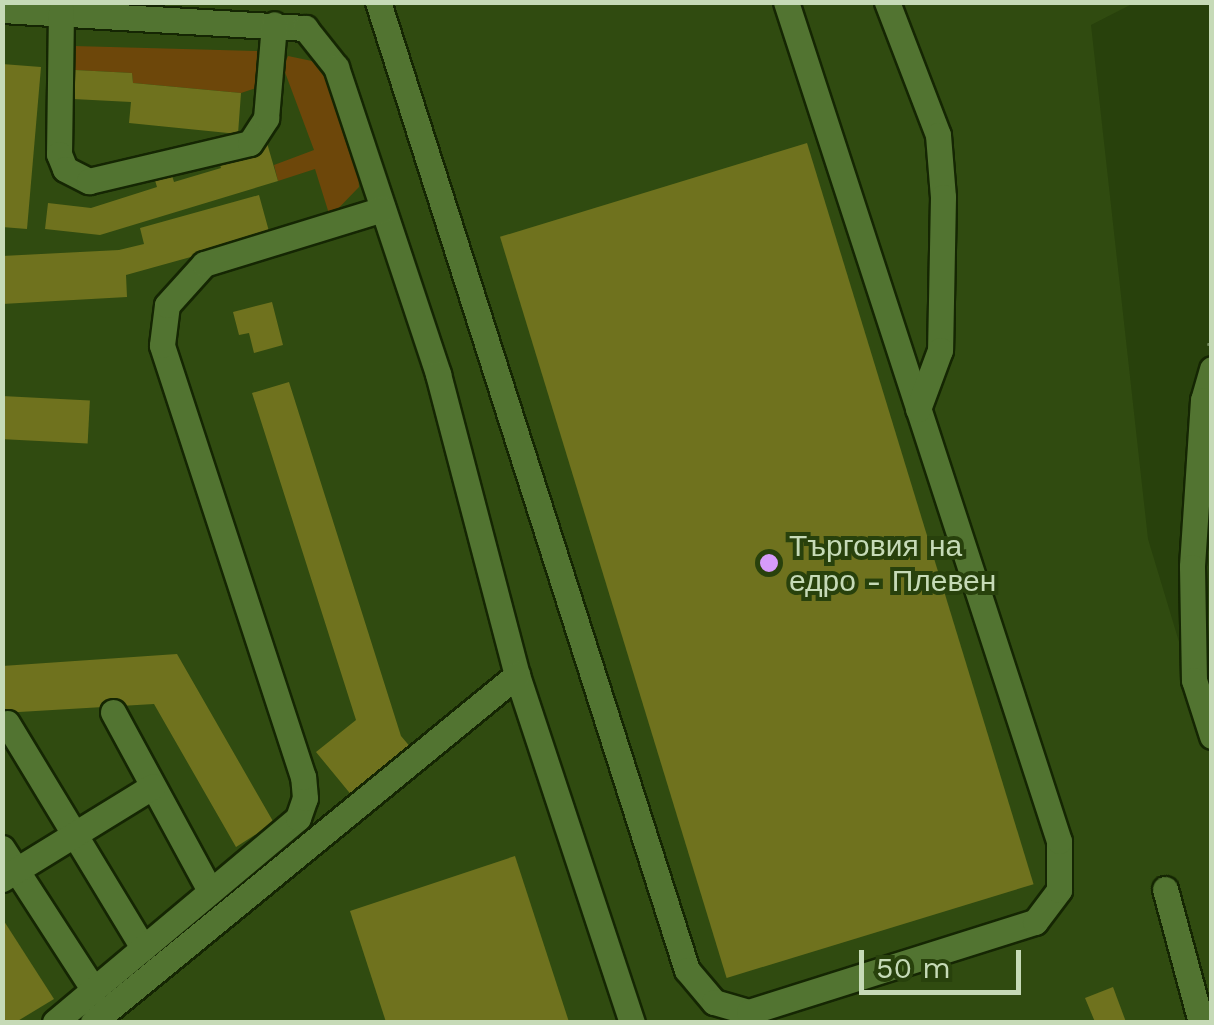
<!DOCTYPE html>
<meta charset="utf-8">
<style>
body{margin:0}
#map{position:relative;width:1214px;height:1025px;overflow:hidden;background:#28410c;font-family:"Work Sans",sans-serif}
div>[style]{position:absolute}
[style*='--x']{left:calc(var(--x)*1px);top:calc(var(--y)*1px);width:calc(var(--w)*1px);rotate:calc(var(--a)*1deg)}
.built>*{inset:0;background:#304b10}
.green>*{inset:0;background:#6d470a}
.building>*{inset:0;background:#6f721e;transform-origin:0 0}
.path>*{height:4px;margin-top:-2px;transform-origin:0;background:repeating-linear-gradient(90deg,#70875a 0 2.5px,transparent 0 10.5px)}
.roads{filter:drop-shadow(2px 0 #152603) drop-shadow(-2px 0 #152603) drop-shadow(0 2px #152603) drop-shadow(0 -2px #152603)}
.minor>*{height:25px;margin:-12.5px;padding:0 12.5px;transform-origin:12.5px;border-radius:12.5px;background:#527431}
.dots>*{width:28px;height:28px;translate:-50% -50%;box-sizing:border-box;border:5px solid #28410c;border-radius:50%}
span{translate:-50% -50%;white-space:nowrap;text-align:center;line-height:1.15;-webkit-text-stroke:8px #28410c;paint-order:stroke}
.poi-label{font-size:30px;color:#c6dab7}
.left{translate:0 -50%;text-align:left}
.frame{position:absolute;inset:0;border:5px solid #c6dab7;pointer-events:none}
.scale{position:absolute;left:859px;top:950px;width:162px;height:45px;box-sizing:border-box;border:5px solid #c6dab7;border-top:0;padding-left:12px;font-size:30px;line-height:35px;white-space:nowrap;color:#c6dab7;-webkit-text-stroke:8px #28410c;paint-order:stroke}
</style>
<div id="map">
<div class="built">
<i style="clip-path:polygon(2px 3px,1134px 3px,1091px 25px,1148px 539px,1211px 748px,1211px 1022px,3px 1022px)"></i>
</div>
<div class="green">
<i style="clip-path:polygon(74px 46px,257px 51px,256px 88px,241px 93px,133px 83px,132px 73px,75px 70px)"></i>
<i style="clip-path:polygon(288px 56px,312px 61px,327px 80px,358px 167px,359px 187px,330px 217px,315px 169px,278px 181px,274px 165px,314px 150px,283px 67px)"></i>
</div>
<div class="building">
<i style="clip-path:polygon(2px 64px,41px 67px,27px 229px,2px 227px)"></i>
<i style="clip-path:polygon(75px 70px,132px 73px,133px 83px,241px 93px,238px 134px,129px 123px,131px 102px,73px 99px)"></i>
<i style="clip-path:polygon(267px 143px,278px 181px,100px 235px,45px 229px,48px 203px,91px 208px,157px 187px,154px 177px,171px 172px,174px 182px,221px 168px,218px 158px)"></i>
<i style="left:807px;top:143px;width:775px;height:321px;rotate:73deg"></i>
<i style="clip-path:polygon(259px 195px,270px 235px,126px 275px,127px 297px,2px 304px,2px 256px,119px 250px,144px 244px,140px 228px)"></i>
<i style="clip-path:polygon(272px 302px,283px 345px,254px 353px,249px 333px,239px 335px,233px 312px)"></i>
<i style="clip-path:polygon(289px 382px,401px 736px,412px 749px,353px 797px,316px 752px,356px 720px,252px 393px)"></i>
<i style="left:2px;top:396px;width:88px;height:43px;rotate:3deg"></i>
<i style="clip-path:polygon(177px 654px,274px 823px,236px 847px,154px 704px,2px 713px,2px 666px)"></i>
<i style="clip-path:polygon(515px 856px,569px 1022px,386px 1022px,350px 911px)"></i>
<i style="clip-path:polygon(2px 918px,54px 999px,16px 1022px,2px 1022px)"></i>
<i style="clip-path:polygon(1113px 987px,1126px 1022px,1095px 1022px,1085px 998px)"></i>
</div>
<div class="path">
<i style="--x:1209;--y:346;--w:14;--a:-78"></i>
</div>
<div class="roads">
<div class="minor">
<i style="--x:378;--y:2;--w:1016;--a:72.3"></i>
<i style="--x:687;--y:970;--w:42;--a:49.8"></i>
<i style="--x:714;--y:1002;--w:36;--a:16"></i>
<i style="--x:749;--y:1012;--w:300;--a:-17.5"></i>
<i style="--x:1035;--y:922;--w:40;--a:-53"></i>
<i style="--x:1059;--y:890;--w:49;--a:-90"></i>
<i style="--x:1059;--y:841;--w:882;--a:-108.02"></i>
<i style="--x:887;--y:2;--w:142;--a:69"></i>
<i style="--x:938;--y:135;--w:62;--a:85.4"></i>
<i style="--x:943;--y:197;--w:153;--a:91.1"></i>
<i style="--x:940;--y:350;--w:63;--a:110.4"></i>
<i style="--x:2;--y:10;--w:304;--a:3.4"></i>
<i style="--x:305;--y:28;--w:50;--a:51.5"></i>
<i style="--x:336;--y:67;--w:324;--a:71.6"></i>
<i style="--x:438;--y:374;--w:311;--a:75.3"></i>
<i style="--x:517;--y:675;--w:366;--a:71.7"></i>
<i style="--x:61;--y:11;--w:143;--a:90.8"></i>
<i style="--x:59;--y:154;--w:16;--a:68"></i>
<i style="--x:65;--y:169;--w:27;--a:27"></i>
<i style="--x:89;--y:181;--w:165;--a:-13.3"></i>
<i style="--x:250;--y:143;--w:30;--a:-57"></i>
<i style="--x:266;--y:118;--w:94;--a:-85.1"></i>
<i style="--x:1212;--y:369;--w:32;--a:106"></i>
<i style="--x:1203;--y:400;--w:167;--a:93.8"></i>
<i style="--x:1192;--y:567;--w:113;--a:89"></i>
<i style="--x:1194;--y:680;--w:59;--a:72.2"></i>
<i style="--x:113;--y:712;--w:204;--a:61.5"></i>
<i style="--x:7;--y:723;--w:263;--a:58.8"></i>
<i style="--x:2;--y:848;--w:169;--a:57.1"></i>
<i style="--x:2;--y:879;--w:177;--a:-31.6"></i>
<i style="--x:1165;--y:889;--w:138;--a:74.9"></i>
<i style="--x:55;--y:1022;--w:317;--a:-40"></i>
<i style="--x:298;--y:818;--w:21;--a:-71"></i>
<i style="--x:305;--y:798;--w:21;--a:-95"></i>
<i style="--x:303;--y:777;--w:454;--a:-108.1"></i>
<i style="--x:162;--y:345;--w:40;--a:-82.9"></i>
<i style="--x:167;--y:305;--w:55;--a:-47.9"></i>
<i style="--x:204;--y:264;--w:187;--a:-17.1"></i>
<i style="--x:93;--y:1022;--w:548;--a:-39.3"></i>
</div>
</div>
<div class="dots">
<i style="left:769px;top:563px;background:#d69bfa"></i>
</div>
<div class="poi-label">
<span class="left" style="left:789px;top:563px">Търговия на<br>едро - Плевен</span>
</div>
<div class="frame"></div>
<div class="scale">50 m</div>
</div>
